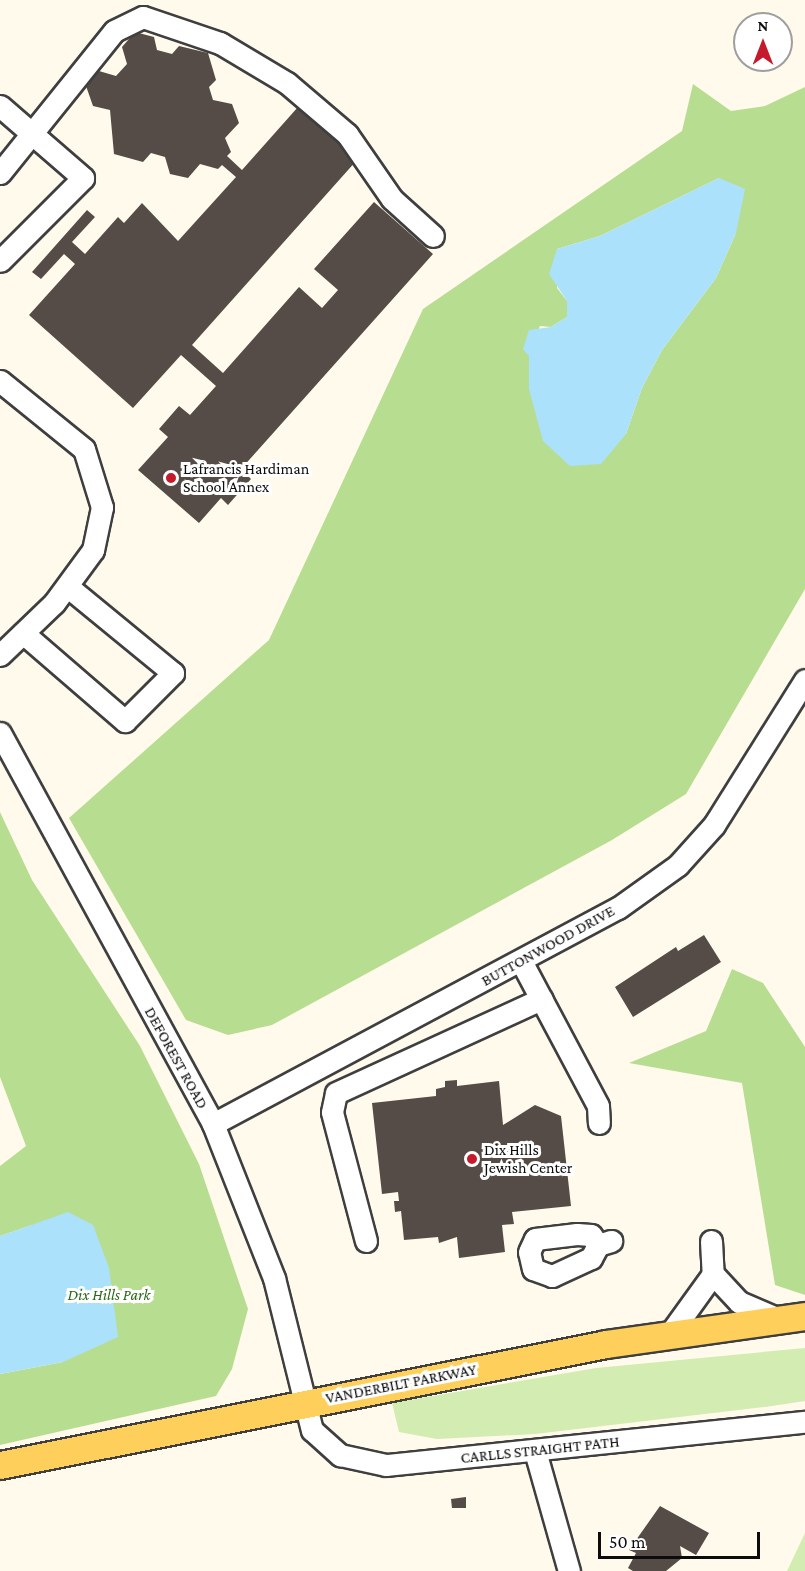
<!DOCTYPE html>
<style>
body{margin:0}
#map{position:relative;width:805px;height:1571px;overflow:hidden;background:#fffaeb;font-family:"Crimson Pro",serif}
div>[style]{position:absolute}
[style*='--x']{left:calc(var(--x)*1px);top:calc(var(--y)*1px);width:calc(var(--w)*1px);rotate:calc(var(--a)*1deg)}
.green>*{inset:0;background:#d3ecb2}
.forest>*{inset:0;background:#b7de90}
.water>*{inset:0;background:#abe1fb}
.building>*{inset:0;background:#554c47}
.roads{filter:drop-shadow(2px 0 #3f3f3f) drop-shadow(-2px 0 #3f3f3f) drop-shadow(0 2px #3f3f3f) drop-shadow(0 -2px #3f3f3f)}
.minor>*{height:21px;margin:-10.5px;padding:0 10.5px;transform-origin:10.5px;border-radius:10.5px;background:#fff}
.major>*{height:27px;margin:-13.5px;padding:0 13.5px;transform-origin:13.5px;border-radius:13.5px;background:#ffcf5b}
.dots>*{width:16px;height:16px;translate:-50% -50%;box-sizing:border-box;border:3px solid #fff;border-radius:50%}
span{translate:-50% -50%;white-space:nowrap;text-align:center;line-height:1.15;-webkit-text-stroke:6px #fff;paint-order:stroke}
.poi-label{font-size:16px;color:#0c0c0c}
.left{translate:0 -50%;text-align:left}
.street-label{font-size:16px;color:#0c0c0c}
.park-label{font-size:16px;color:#2c6818;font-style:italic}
.north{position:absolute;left:733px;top:12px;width:60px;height:60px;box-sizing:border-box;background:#fff;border:2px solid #9e9e9e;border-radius:50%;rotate:0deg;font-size:16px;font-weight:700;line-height:24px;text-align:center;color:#0c0c0c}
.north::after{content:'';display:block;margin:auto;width:21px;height:27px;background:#c51a2b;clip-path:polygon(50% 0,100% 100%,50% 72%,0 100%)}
.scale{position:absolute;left:598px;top:1532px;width:162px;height:27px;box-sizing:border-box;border:3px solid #0c0c0c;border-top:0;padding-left:8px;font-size:18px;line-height:21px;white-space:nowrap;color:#0c0c0c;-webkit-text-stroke:4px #fff;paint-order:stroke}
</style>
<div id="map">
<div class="green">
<i style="clip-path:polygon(805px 1348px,805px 1401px,765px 1407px,535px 1434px,437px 1439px,399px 1432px,392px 1403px,596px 1368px)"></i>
<i style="clip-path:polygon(805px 1533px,805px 1571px,787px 1571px)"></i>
</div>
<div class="forest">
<i style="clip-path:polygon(evenodd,693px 84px,731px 111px,765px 106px,805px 87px,805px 589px,686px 794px,612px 840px,272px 1025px,228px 1035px,186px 1020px,69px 818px,269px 640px,423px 309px,682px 131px,693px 84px,719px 178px,736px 233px,716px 278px,662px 350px,642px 388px,626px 434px,535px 410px,529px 355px,540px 326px,551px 327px,567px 317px,567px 301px,557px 288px,557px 249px,600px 236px,719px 178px)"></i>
<i style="clip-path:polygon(0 812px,32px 880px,140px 1046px,199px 1164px,248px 1309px,232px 1369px,216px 1396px,0 1445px,0 1374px,63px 1362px,32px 1225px,0 1236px,0 1166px,26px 1146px,0 1077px)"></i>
<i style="clip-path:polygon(732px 969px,763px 983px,805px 1047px,805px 1295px,775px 1285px,742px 1083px,629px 1063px,706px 1031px)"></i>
</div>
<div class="water">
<i style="clip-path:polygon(719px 178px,745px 189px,736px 233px,716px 278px,662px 350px,642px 388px,626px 434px,601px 464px,570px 466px,543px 441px,529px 389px,529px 356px,523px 349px,529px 330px,551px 327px,567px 317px,567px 301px,549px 274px,557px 249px,600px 236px)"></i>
<i style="clip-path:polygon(68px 1212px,93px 1225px,109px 1268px,118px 1337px,63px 1362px,0 1374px,0 1236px)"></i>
</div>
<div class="building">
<i style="clip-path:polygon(135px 32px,154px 37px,157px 50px,172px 54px,179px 46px,208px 53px,216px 80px,209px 87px,213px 100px,232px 104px,239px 123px,225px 138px,231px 152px,227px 156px,242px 170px,298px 107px,357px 160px,192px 345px,223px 373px,299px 287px,322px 308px,338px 290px,314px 269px,374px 202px,433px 254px,241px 469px,251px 479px,228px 505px,221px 498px,199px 523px,138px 470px,168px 437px,159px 429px,179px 406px,190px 415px,216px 386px,181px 355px,133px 408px,29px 315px,75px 264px,64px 254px,41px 279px,32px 272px,87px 210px,95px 217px,72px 242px,85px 254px,118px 217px,124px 223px,142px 203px,178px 241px,236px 177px,222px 165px,218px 169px,200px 164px,188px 178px,170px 174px,165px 157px,151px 153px,143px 162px,114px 154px,110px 110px,93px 106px,86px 86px,99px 71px,116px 76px,127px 64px,122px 47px)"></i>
<i style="clip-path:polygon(704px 935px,721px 962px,633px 1017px,615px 987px,676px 947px,678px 951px)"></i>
<i style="clip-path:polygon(457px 1080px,457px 1086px,499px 1081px,503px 1125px,535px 1105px,561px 1116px,571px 1206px,512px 1212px,514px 1224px,502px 1225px,505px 1252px,459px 1258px,457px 1237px,439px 1243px,438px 1237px,404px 1240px,401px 1211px,395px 1212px,394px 1201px,399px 1201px,398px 1192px,382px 1194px,372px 1103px,436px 1096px,436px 1089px,445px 1087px,445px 1081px)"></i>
<i style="clip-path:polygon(466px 1497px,466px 1508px,452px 1508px,451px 1499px)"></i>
<i style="clip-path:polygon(660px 1506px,709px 1533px,696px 1555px,680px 1546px,682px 1558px,666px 1571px,633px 1571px,628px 1568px,636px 1553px,629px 1550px)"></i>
</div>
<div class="roads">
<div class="minor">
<i style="--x:0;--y:106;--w:110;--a:40.9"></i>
<i style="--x:83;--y:178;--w:117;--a:135"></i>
<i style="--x:0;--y:173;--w:182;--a:-51.2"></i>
<i style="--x:114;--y:31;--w:32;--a:-26"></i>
<i style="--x:143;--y:17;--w:81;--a:18.7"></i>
<i style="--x:220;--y:43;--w:78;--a:30.8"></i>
<i style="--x:287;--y:83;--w:79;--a:40.4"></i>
<i style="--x:347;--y:134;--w:79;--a:55.3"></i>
<i style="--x:392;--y:199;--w:55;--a:42.1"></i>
<i style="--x:0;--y:381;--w:108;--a:39"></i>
<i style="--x:84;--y:449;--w:61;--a:72.8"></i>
<i style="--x:102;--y:507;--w:44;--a:101.8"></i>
<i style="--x:93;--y:550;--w:66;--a:126.3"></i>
<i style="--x:54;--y:603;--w:75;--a:136.1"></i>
<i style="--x:23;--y:633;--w:135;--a:40.8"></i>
<i style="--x:125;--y:721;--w:68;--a:-45"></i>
<i style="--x:173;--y:673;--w:137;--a:-140.6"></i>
<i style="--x:0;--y:733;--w:445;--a:61.4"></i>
<i style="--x:213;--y:1124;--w:166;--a:68.4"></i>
<i style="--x:274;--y:1278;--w:157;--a:76"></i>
<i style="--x:312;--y:1430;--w:38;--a:42"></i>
<i style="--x:340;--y:1455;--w:47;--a:12.3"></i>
<i style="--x:386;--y:1465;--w:421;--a:-5.9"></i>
<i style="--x:521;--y:961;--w:164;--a:62"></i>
<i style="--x:598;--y:1106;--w:17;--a:87"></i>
<i style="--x:213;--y:1124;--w:459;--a:-28.1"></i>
<i style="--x:618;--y:908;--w:74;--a:-35.6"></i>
<i style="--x:678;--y:865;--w:54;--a:-48"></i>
<i style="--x:714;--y:825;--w:171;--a:-57.9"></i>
<i style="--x:366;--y:1241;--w:133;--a:-104.8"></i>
<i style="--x:332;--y:1112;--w:19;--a:-78"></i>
<i style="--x:336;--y:1093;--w:226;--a:-24.6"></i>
<i style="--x:711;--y:1241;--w:33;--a:87"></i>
<i style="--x:598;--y:1245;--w:15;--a:118"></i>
<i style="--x:591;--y:1258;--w:43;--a:155.2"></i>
<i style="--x:552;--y:1276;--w:20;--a:-160"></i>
<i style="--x:533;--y:1269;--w:17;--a:-103"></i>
<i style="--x:529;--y:1252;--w:14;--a:-65"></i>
<i style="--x:535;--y:1239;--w:42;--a:-6.8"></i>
<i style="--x:577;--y:1234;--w:14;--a:4"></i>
<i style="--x:591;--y:1235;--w:12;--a:55"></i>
<i style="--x:598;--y:1245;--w:14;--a:-17"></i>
<i style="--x:669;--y:1335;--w:75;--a:-54.2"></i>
<i style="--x:713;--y:1274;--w:38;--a:47"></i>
<i style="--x:739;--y:1302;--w:43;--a:23"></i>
<i style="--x:535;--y:1451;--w:125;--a:74.2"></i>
</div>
<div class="major">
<i style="--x:0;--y:1465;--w:618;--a:-11.29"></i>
<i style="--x:606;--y:1344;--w:201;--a:-8"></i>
</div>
</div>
<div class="dots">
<i style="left:171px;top:478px;background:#c51a2b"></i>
<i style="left:472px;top:1159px;background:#c51a2b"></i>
</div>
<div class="poi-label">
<span class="left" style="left:183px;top:478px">Lafrancis Hardiman<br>School Annex</span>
<span class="left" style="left:484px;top:1159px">Dix Hills<br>Jewish Center</span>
</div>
<div class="street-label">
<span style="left:548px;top:946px;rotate:-29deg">BUTTONWOOD DRIVE</span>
<span style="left:176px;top:1058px;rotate:61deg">DEFOREST ROAD</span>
<span style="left:401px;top:1384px;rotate:-11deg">VANDERBILT PARKWAY</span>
<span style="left:540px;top:1450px;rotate:-6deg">CARLLS STRAIGHT PATH</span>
</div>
<div class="park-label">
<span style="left:109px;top:1295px">Dix Hills Park</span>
</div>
<div class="north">N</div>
<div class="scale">50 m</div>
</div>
